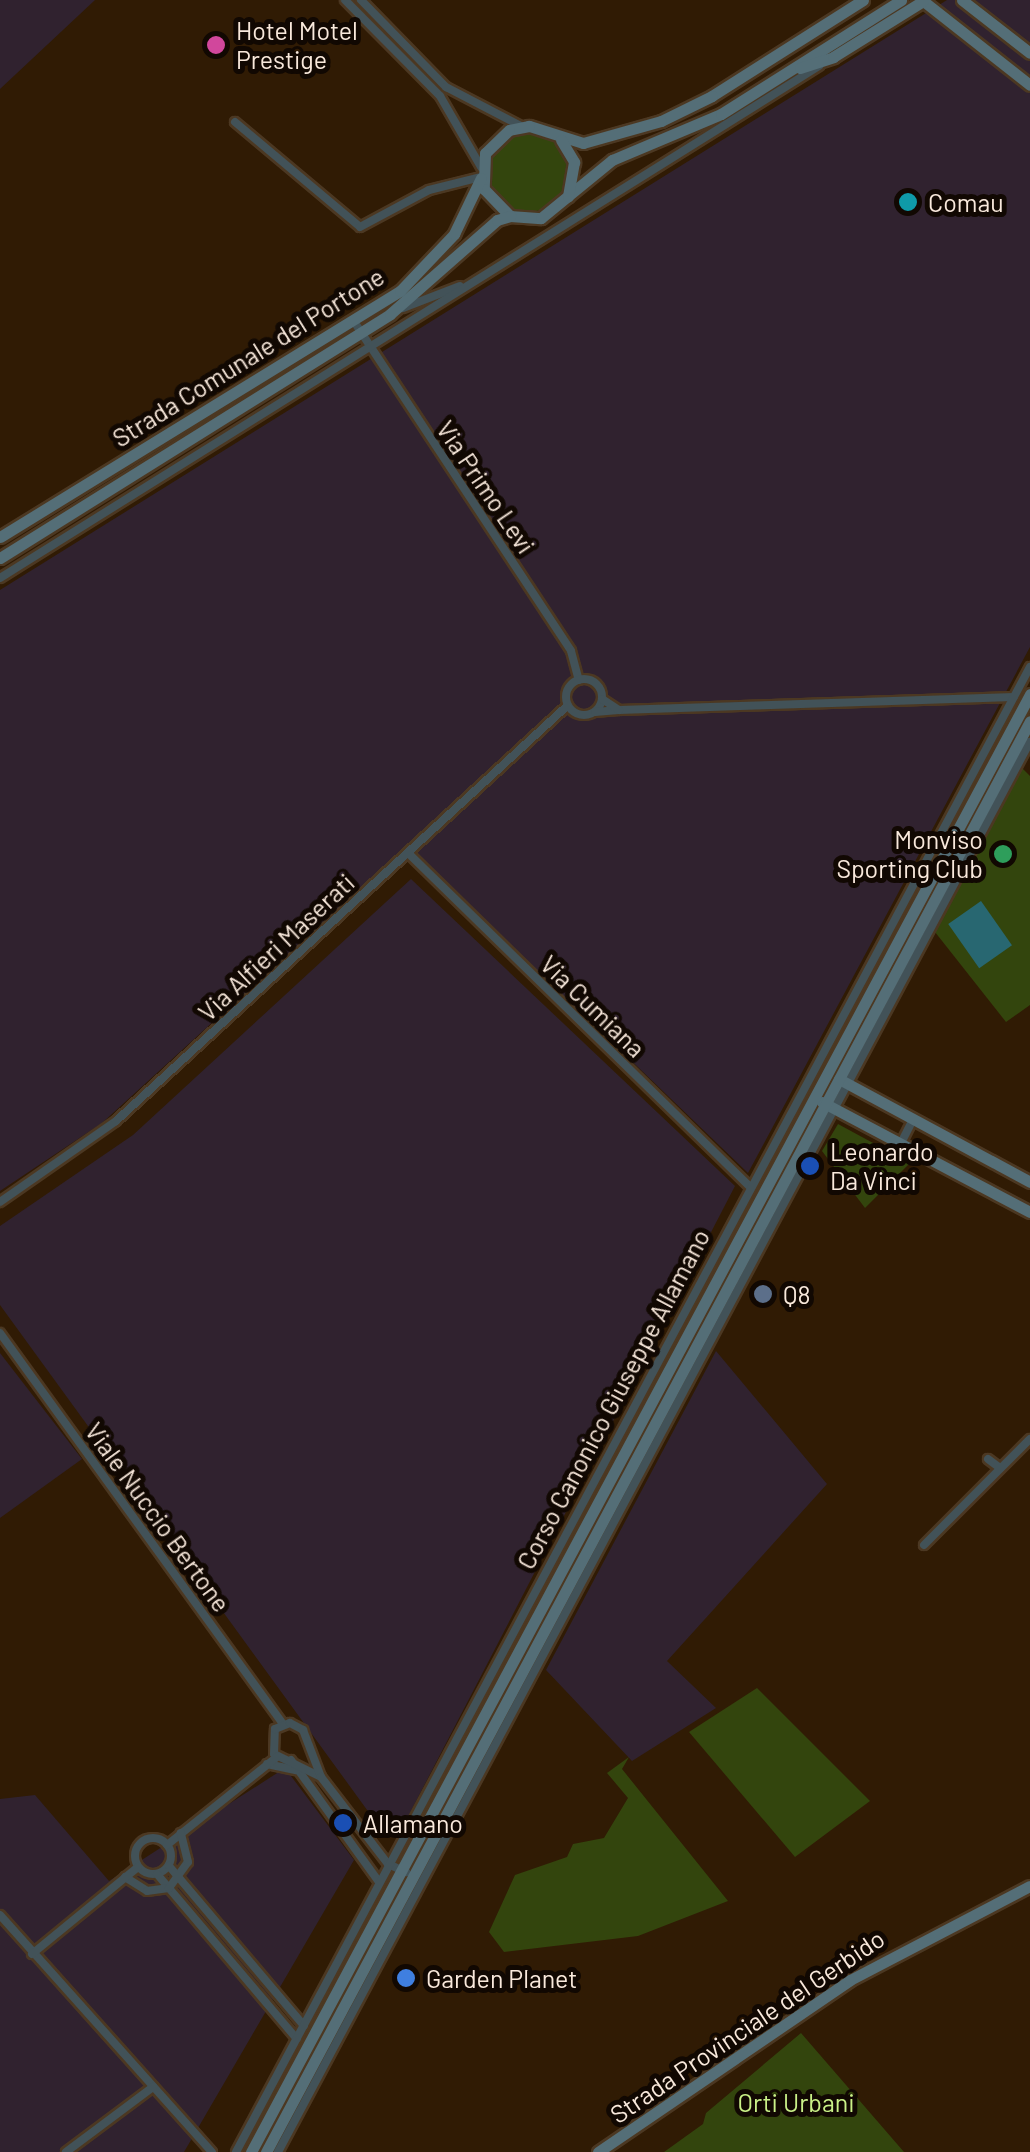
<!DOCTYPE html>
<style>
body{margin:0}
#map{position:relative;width:1030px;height:2152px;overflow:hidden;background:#301b04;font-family:Barlow,sans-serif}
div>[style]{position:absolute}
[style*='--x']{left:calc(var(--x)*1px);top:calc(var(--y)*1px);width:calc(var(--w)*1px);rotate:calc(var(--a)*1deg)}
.industrial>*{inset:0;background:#30222f}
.green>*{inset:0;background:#33450d}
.round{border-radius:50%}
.water>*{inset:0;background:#286771;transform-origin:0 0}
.roads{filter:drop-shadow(2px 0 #4c3822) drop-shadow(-2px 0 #4c3822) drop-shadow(0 2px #4c3822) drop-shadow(0 -2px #4c3822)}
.street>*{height:8px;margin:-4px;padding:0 4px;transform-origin:4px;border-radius:4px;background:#425258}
.street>.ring{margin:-4px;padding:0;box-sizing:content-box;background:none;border:8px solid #425258;border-radius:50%}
.secondary>*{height:11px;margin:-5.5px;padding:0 5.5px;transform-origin:5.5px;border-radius:5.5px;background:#546e77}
.dots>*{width:28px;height:28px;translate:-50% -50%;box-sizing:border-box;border:5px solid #110802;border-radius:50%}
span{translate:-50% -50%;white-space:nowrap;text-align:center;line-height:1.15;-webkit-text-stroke:10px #110802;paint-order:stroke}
.poi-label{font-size:25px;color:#f9e9dc}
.left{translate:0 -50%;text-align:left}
.right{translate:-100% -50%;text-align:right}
.street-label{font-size:25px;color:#f9e9dc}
.park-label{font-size:25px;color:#caf188}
</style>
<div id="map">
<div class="industrial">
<i style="clip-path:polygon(0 0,95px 0,0 89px)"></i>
<i style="clip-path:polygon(947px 0,1030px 0,1030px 647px,748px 1173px,407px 845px,102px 1123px,0 1191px,0 590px)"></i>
<i style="clip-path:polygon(411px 879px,735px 1186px,400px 1832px,386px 1836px,0 1305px,0 1226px,133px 1135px)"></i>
<i style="clip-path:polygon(716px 1351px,827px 1484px,667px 1661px,716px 1708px,632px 1761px,546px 1670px)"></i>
<i style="clip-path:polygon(0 1353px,82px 1459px,0 1518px)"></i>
<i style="clip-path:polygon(285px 1768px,354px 1860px,184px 2152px,0 2152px,0 1799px,35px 1795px,109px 1881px)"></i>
</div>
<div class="green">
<i class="round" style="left:488px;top:132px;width:80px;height:80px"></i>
<i style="clip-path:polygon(1022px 768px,1030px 776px,1030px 1005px,1006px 1022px,935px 932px)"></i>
<i style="clip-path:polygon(838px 1124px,910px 1163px,865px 1208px,822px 1151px)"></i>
<i style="clip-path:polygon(757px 1688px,870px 1801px,795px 1857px,689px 1732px)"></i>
<i style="clip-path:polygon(629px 1757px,622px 1769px,728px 1901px,638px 1936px,504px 1952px,489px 1932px,515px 1875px,567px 1857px,573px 1844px,604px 1838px,628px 1798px,607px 1773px)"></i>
<i style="clip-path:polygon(801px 2033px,904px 2152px,664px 2152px,703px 2124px,706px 2113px)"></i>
</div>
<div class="water">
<i style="left:981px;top:901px;width:54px;height:40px;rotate:55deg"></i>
</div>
<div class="roads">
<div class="street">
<i style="--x:345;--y:0;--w:135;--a:45.3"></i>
<i style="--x:440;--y:96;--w:82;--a:60"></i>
<i style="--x:361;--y:0;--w:122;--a:45.7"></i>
<i style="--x:446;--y:87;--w:85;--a:27.5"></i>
<i style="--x:235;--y:122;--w:163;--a:40"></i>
<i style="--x:360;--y:227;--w:78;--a:-28.2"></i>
<i style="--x:429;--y:190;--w:54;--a:-14"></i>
<i style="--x:403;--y:308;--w:61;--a:-21.1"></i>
<i style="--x:353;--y:320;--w:396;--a:56.6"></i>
<i style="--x:571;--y:651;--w:30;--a:75"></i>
<i style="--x:0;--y:578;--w:966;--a:-32.01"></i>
<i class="ring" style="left:566px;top:679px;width:28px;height:28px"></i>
<i style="--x:619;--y:710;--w:395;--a:-1.9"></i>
<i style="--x:595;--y:712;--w:24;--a:-5"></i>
<i style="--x:619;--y:710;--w:20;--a:-147"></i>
<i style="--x:408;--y:853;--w:479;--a:44.3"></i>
<i style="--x:901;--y:1143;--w:27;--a:-63"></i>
<i style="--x:0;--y:1202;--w:141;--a:-34.9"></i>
<i style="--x:116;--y:1121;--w:613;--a:-42.62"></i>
<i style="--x:0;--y:1333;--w:483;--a:54.1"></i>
<i style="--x:988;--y:1459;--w:15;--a:37"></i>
<i style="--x:924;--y:1545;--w:150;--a:-45"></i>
<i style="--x:291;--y:1760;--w:150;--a:54.2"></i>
<i style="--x:267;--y:1764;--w:30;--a:12"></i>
<i style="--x:321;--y:1777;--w:52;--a:-153.9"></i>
<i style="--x:274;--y:1754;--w:25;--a:-88"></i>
<i style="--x:275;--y:1729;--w:16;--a:-22"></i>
<i style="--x:290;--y:1723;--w:15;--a:28"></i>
<i style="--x:303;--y:1730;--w:50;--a:69"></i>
<i style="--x:321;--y:1777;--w:110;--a:52.4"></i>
<i style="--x:388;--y:1864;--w:20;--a:24"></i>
<i class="ring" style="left:135px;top:1838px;width:28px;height:28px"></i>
<i style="--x:167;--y:1845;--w:141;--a:-38.7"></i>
<i style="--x:169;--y:1866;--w:209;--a:49.8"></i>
<i style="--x:157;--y:1874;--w:216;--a:49.7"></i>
<i style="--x:125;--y:1877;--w:26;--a:32"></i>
<i style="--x:147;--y:1891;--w:22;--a:-8"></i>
<i style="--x:169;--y:1888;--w:32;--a:-54"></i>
<i style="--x:188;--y:1862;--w:30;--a:-104"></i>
<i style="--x:0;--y:1915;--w:318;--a:48.2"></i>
<i style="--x:32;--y:1954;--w:137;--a:-39.4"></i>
<i style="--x:66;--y:2152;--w:109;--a:-36.8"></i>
<i style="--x:236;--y:2152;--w:1684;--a:-61.87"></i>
<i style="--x:278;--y:2152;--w:1598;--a:-61.93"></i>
</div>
<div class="secondary">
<i style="--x:863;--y:0;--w:179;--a:147.6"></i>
<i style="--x:712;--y:96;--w:57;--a:153.9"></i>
<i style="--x:661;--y:121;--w:81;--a:164.2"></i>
<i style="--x:583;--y:143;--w:57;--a:-162.5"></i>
<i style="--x:529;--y:126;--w:20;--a:169"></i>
<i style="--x:509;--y:130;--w:33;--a:136"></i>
<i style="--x:485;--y:153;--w:36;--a:92"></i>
<i style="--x:484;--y:189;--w:37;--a:46"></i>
<i style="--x:510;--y:216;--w:31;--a:4"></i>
<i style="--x:541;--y:218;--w:92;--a:-39.2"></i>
<i style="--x:612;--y:160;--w:118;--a:-22.9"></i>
<i style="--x:721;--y:114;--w:213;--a:-32.3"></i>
<i style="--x:922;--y:0;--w:137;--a:38.2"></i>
<i style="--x:962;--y:0;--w:86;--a:37.9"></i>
<i style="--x:800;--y:68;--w:35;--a:-18"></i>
<i style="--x:833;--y:57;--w:106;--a:-31.9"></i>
<i style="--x:561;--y:140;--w:26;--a:59"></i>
<i style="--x:574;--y:162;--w:35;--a:100"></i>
<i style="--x:0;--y:537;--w:470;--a:-31.6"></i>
<i style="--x:400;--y:291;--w:79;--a:-46.5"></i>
<i style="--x:454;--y:234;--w:62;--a:-64.3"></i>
<i style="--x:0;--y:558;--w:460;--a:-32"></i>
<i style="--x:390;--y:314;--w:142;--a:-41.3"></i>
<i style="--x:497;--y:220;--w:14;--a:-17"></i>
<i style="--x:839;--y:1079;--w:217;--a:28.3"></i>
<i style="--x:822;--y:1102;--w:235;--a:27.9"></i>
<i style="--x:251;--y:2152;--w:1653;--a:-61.88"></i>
<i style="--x:266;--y:2152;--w:1622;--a:-61.9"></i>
<i style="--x:598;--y:2152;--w:305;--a:-34.3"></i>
<i style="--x:850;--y:1980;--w:203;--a:-27.6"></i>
</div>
</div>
<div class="dots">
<i style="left:216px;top:45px;background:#d1479c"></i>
<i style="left:908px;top:202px;background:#0f9aa8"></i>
<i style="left:1003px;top:854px;background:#2e9e5b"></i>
<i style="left:810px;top:1166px;background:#1a4fb4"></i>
<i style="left:763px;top:1294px;background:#5c6f8a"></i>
<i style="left:343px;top:1823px;background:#1a4fb4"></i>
<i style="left:406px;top:1978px;background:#3f7fe0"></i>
</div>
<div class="poi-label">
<span class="left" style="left:236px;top:45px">Hotel Motel<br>Prestige</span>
<span class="left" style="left:928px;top:202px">Comau</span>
<span class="right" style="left:983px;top:854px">Monviso<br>Sporting Club</span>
<span class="left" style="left:830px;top:1166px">Leonardo<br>Da Vinci</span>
<span class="left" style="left:783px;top:1294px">Q8</span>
<span class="left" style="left:363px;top:1823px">Allamano</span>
<span class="left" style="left:426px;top:1978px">Garden Planet</span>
</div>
<div class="street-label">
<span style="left:248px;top:357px;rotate:-32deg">Strada Comunale del Portone</span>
<span style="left:486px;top:487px;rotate:56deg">Via Primo Levi</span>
<span style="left:276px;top:947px;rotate:-43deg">Via Alfieri Maserati</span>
<span style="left:593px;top:1006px;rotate:44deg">Via Cumiana</span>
<span style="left:613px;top:1399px;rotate:-62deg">Corso Canonico Giuseppe Allamano</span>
<span style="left:158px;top:1517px;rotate:54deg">Viale Nuccio Bertone</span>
<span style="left:747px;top:2026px;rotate:-34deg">Strada Provinciale del Gerbido</span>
</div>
<div class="park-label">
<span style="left:796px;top:2102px">Orti Urbani</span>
</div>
</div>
